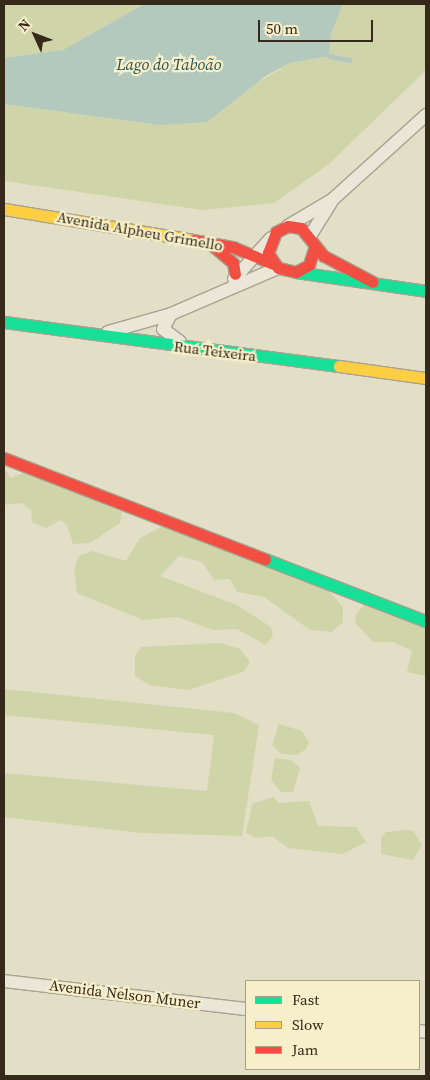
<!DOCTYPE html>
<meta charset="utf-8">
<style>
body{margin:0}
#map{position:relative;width:430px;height:1080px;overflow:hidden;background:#e3dec6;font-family:"Source Serif 4",serif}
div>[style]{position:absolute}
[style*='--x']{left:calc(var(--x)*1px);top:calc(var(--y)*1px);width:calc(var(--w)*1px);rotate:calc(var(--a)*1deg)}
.green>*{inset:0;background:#cfd5a8}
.water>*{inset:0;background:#b3c9be}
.stream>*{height:4.5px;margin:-2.25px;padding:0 2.25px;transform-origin:2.25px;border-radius:2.25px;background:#b3c9be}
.roads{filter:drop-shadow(1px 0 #a7a291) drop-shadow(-1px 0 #a7a291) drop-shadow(0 1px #a7a291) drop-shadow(0 -1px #a7a291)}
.street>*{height:12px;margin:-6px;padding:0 6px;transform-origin:6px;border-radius:6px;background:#eae7d9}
.fast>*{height:11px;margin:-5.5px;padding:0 5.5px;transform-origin:5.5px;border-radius:5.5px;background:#16e098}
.slow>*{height:11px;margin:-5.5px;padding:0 5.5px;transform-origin:5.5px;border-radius:5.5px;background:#ffcf43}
.jam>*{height:11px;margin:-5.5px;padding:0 5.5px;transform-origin:5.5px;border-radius:5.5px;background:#f24e42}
span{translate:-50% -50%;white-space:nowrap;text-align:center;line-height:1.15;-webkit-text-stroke:4.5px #f7efca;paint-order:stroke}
.street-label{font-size:15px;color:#352a1a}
.water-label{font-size:16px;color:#285355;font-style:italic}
.frame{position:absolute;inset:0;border:5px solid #352a1a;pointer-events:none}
.legend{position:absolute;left:245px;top:980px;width:175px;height:90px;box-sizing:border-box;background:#f7efca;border:1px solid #a9a084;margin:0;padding:6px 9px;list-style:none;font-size:15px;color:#352a1a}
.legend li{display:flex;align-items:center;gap:10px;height:25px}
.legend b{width:25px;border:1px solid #a9a084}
.north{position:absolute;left:10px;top:10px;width:50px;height:50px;-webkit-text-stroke:4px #f7efca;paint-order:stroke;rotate:313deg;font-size:14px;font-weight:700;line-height:20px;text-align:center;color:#352a1a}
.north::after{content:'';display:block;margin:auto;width:18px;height:22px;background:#352a1a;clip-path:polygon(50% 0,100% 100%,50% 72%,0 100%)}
.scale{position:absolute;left:258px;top:20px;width:115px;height:22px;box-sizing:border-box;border:2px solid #352a1a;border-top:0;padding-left:6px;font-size:15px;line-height:18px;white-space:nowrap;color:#352a1a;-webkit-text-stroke:4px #f7efca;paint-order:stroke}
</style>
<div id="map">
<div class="green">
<i style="clip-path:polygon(4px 4px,144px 4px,63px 50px,4px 58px)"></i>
<i style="clip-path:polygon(343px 4px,426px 4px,426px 70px,329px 164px,274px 203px,203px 210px,4px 181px,4px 104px,159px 125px,237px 95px,290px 63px,329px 56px,331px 34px)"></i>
<i style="clip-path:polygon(4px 469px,11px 478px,26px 472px,122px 512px,120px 523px,90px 543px,73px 544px,67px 525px,60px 520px,46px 528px,32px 522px,31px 510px,22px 503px,4px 505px)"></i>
<i style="clip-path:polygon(163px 526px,329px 591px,343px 607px,343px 622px,332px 632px,310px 630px,264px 597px,237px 592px,230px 579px,214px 580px,202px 562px,179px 556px,160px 576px,237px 605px,271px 627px,273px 635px,266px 645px,237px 629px,213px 630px,177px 617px,143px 620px,77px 593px,74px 569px,79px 556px,92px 551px,126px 561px,140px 538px)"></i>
<i style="clip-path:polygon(364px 604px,426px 629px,426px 676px,407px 672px,412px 651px,394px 642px,373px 642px,356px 624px,355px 616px)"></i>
<i style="clip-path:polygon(220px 643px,240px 649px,250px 662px,243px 672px,189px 690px,149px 685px,135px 676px,135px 656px,141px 647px)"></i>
<i style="clip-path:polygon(4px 689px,234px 713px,259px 725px,242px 836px,141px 833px,4px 817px,4px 773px,207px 791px,214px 735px,4px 715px)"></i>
<i style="clip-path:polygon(279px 724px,302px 731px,309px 742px,306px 749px,297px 755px,281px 754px,272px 745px)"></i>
<i style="clip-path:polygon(275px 758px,291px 760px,300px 768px,293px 792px,281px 792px,271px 780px)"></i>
<i style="clip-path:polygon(273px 797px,279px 803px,309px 801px,318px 826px,356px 827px,366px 842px,343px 854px,288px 848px,272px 836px,256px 838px,246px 833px,252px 804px)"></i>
<i style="clip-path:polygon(404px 830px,413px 831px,422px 845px,413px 860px,381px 854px,381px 838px,386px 832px)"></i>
</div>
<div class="water">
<i style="clip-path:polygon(144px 4px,343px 4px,331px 34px,329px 56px,290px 63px,267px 75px,207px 122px,159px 125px,4px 104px,4px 58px,63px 50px)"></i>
</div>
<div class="stream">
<i style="--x:329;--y:56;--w:21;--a:11"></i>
</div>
<div class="roads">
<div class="street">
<i style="--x:288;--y:226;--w:51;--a:-30.6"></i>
<i style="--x:332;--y:200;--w:127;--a:-42.1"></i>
<i style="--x:310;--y:236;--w:40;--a:-58"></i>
<i style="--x:234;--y:279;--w:55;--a:-47.9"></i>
<i style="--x:171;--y:314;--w:17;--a:118"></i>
<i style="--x:163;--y:329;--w:21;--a:37"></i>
<i style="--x:108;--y:332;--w:66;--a:-15.9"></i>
<i style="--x:171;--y:314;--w:116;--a:-23.3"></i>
<i style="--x:4;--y:981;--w:244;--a:6.6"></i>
<i style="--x:419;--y:1031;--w:7;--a:8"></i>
</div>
<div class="fast">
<i style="--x:296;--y:272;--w:131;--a:8.3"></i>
<i style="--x:4;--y:322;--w:338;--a:7.5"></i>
<i style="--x:265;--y:559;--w:173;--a:21.1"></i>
</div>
<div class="slow">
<i style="--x:4;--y:209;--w:192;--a:9.3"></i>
<i style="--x:339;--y:366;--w:88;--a:7.9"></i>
</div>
<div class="jam">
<i style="--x:193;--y:240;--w:41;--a:9.9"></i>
<i style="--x:233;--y:247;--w:43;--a:23"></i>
<i style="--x:213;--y:246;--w:26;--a:40"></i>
<i style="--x:233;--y:263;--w:11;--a:80"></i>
<i style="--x:315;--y:246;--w:20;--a:108"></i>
<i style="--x:309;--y:265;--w:15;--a:152"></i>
<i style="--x:296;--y:272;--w:18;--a:-167"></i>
<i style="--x:278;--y:268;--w:18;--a:-124"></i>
<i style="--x:268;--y:253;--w:22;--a:-69"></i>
<i style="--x:276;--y:232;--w:13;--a:-27"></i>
<i style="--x:288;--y:226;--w:13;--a:9"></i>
<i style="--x:301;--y:228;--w:36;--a:51"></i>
<i style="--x:324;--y:256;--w:55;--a:28"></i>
<i style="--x:4;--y:458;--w:280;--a:21.2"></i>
</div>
</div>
<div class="street-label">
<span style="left:140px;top:231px;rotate:10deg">Avenida Alpheu Grimello</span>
<span style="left:215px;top:351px;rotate:7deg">Rua Teixeira</span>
<span style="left:125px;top:994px;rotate:7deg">Avenida Nelson Muner</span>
</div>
<div class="water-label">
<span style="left:169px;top:64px">Lago do Taboão</span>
</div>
<div class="frame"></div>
<ul class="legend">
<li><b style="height:6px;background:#16e098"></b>Fast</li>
<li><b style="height:6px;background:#ffcf43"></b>Slow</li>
<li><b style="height:6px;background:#f24e42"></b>Jam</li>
</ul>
<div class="north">N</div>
<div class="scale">50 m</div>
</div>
